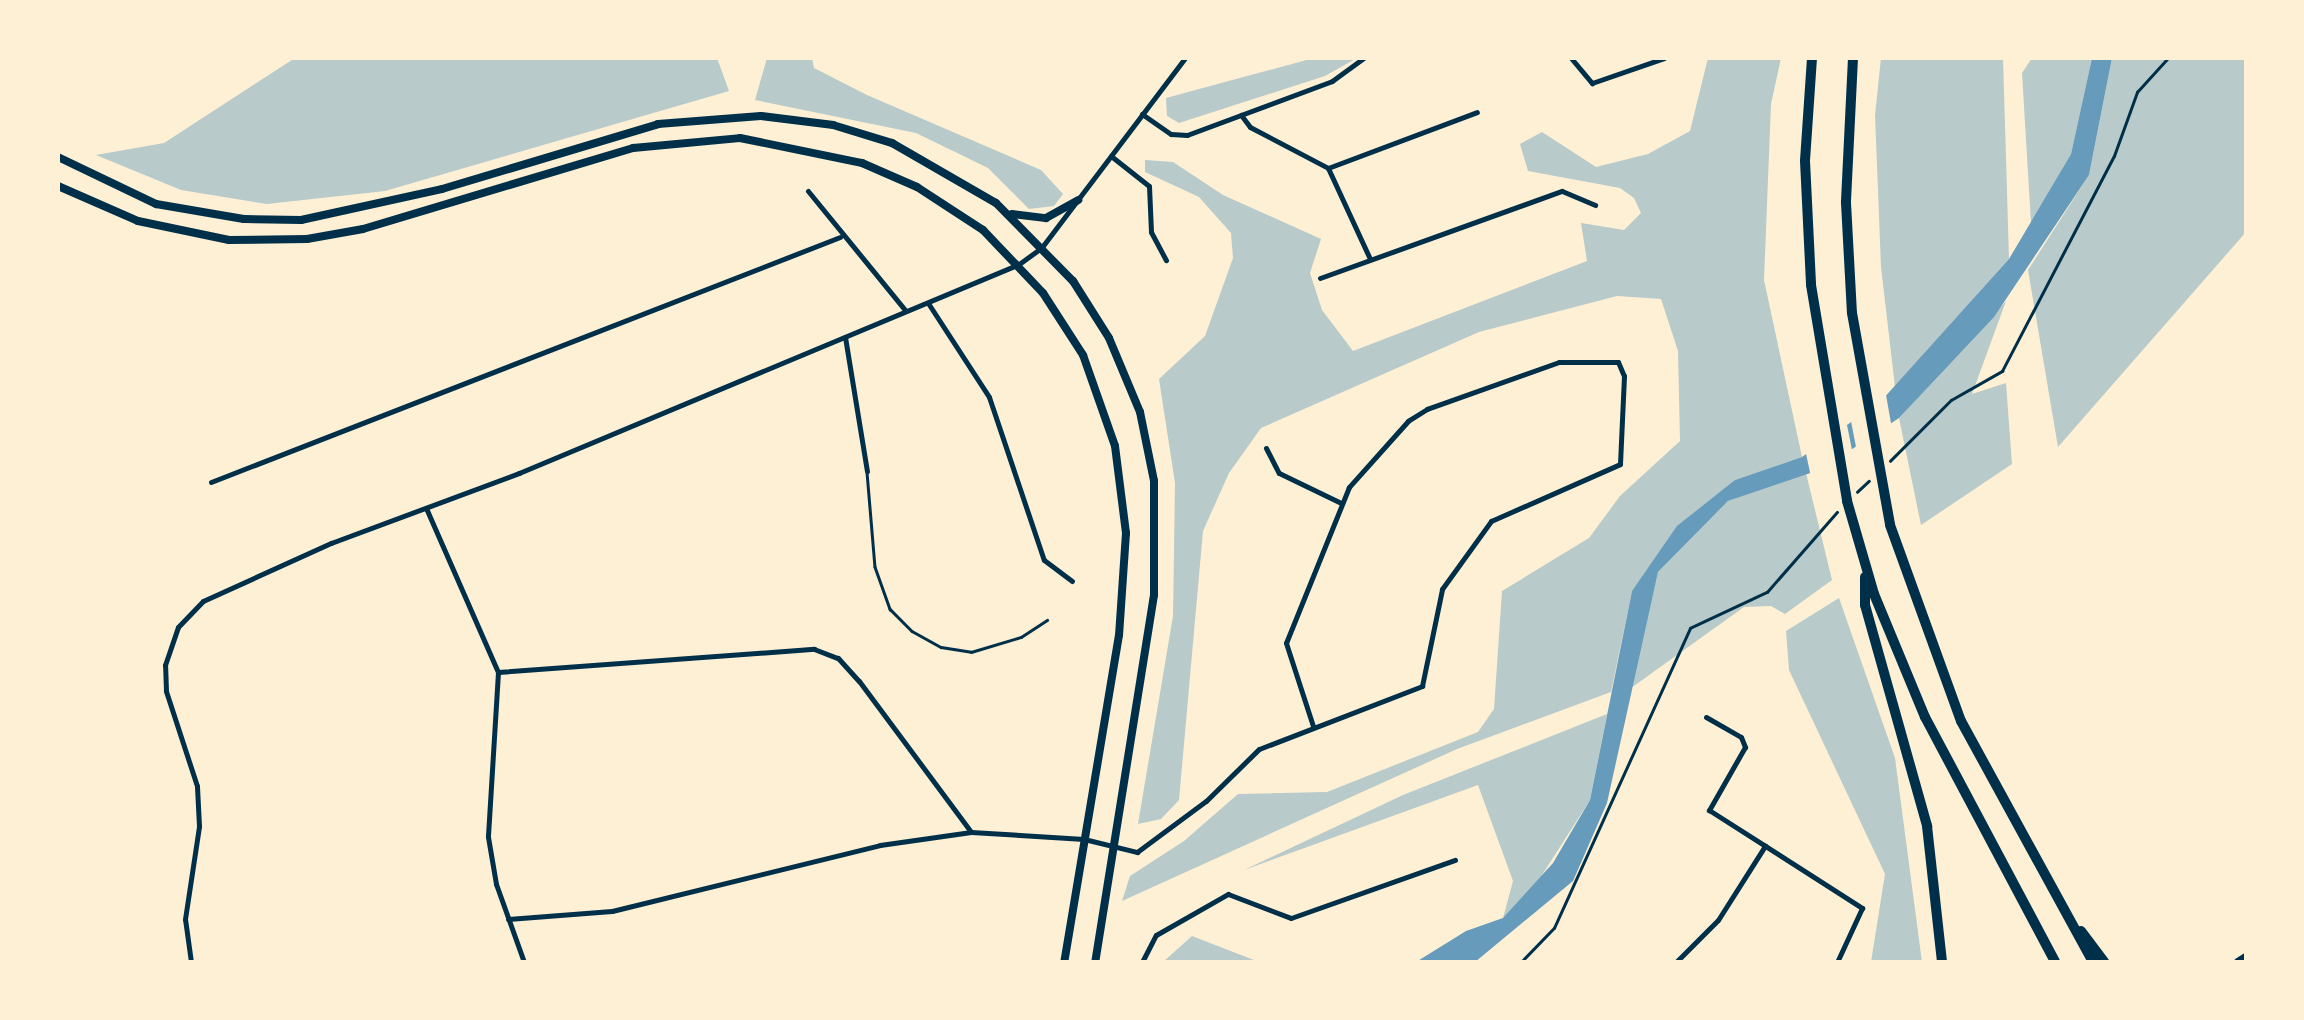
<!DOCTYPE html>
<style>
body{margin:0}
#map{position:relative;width:2304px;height:1020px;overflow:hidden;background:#fdf0d5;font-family:"Space Grotesk",sans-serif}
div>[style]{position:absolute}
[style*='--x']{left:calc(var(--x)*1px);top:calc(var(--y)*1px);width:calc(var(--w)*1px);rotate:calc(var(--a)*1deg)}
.green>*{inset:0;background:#b9caca}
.water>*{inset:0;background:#669bbc}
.pier>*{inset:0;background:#fdf0d5}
.path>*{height:2.5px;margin:-1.25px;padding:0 1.25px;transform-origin:1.25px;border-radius:1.25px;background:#003049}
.service>*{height:2.5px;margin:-1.25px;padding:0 1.25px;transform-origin:1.25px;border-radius:1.25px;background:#003049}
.minor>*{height:5px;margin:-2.5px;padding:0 2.5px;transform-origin:2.5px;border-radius:2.5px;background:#003049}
.secondary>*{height:8px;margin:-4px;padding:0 4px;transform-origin:4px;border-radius:4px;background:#003049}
.motorway>*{height:10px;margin:-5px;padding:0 5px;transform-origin:5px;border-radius:5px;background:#003049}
span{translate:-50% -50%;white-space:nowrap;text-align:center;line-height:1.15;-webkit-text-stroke:9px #fdf0d5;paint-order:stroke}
.frame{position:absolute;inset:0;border:60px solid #fdf0d5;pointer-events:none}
</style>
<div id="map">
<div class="green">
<i style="clip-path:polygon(295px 58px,717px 58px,729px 91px,385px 191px,267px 204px,181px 190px,96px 155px,164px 143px)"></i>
<i style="clip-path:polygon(767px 58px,812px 58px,814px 68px,867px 95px,1041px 170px,1063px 194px,1054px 206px,1029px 209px,988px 168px,916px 133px,755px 100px)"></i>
<i style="clip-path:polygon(1314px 58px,1357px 58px,1325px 76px,1179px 123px,1167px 116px,1166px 98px)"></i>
<i style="clip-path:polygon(1708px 58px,1781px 58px,1771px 104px,1764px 280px,1802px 457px,1735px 480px,1632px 591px,1611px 692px,1457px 749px,1122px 901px,1130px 876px,1184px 841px,1238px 794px,1327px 792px,1478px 732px,1494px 709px,1502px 591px,1589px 538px,1620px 496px,1680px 441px,1678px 351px,1661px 299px,1617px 296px,1479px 332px,1261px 428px,1229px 473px,1203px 531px,1179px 800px,1161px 819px,1138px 824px,1173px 616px,1175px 483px,1159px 379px,1205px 336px,1233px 258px,1231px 233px,1199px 197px,1145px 172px,1145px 160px,1173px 162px,1223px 195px,1321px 239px,1310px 273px,1322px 310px,1353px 351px,1587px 261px,1581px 223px,1624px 230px,1641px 213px,1634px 198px,1620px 188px,1528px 171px,1520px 144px,1542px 132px,1596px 167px,1648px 154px,1690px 131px)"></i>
<i style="clip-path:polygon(1881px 58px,2003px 58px,2009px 259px,1895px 387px,1881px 267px,1875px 115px)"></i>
<i style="clip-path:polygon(2032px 58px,2092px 58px,2071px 154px,2031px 223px,2022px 73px)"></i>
<i style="clip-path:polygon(2112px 58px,2246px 58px,2246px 232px,2058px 447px,2028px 270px,2089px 175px)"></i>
<i style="clip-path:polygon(2006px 301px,1972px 394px,2006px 383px,2012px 464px,1921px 525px,1899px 418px)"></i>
<i style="clip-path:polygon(1806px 473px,1832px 580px,1785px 614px,1771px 606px,1744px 607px,1631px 688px,1658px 572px,1728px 501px)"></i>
<i style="clip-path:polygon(1839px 598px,1895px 758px,1922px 962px,1871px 962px,1885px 874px,1789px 670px,1786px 631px)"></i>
<i style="clip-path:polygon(1607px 714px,1590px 800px,1526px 900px,1503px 918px,1513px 881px,1478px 785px,1244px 870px,1403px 795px)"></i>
<i style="clip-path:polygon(1192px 936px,1259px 962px,1163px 962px)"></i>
</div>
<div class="water">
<i style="clip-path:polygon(2092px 58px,2112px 58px,2089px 175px,1994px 317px,1899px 418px,1822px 469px,1728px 501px,1658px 572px,1607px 803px,1573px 881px,1475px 962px,1416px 962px,1466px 931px,1503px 918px,1553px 863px,1590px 800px,1632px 591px,1677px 526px,1735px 480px,1802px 457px,1882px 400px,2009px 259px,2071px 154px)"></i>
</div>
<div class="pier">
<i style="clip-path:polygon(1885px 389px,1892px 429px,1857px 452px,1850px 416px)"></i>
<i style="clip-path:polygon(1846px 420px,1853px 455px,1811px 477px,1805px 449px)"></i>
</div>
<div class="path">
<i style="--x:1890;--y:461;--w:86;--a:-45"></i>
<i style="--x:1951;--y:400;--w:59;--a:-29.6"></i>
<i style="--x:2002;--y:371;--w:242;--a:-62.5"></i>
<i style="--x:2114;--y:156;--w:68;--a:-70.2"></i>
<i style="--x:2137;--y:92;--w:46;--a:-47.6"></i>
<i style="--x:1857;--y:492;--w:16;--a:-43"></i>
<i style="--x:1521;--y:962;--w:47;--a:-45.9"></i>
<i style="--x:1554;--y:928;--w:329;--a:-65.6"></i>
<i style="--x:1690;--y:628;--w:85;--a:-25.1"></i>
<i style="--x:1767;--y:592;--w:106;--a:-48.8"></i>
</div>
<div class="service">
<i style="--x:867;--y:472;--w:95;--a:85.2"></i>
<i style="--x:875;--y:567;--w:45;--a:70.3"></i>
<i style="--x:890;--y:609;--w:31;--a:45"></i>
<i style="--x:912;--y:631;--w:33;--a:29"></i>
<i style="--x:941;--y:647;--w:30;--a:9"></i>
<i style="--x:971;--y:652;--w:52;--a:-16.7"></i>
<i style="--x:1021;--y:637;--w:31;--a:-33"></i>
</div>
<div class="minor">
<i style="--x:1571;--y:58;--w:33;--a:50"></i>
<i style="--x:1592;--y:83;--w:76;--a:-19.1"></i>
<i style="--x:1142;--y:114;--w:35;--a:35"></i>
<i style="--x:1171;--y:134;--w:16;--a:4"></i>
<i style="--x:1187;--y:135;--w:155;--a:-20.4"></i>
<i style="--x:1332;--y:81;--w:39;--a:-36"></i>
<i style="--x:1241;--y:115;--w:15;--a:53"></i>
<i style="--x:1250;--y:127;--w:88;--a:27.7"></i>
<i style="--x:1328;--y:168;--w:159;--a:-20.6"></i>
<i style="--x:1111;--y:156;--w:48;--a:38.3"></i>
<i style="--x:1149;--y:186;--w:46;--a:87.5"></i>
<i style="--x:1151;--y:232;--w:32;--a:62"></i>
<i style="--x:1328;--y:168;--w:100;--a:65.2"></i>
<i style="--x:808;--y:191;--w:154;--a:50.8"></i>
<i style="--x:1320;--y:278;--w:257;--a:-19.8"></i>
<i style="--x:1562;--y:191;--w:36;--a:23"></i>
<i style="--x:928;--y:303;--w:112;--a:57"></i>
<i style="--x:989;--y:397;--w:172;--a:71.4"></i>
<i style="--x:1044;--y:560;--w:35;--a:37"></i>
<i style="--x:845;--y:337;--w:136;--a:80.7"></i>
<i style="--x:1266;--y:448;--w:28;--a:63"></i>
<i style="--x:1279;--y:473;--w:69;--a:25.8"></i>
<i style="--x:211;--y:482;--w:675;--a:-21.28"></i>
<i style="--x:426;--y:508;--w:179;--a:66.3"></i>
<i style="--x:498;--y:672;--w:165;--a:93.5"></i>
<i style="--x:488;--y:837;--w:48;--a:80.3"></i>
<i style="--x:496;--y:884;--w:83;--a:70.3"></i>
<i style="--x:498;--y:672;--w:317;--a:-4.2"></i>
<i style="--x:814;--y:649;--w:26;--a:21"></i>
<i style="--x:838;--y:658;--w:31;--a:48"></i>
<i style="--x:859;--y:681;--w:188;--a:53.4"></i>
<i style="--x:1706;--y:717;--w:40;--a:29.7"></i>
<i style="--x:1741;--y:737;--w:11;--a:68"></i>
<i style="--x:1745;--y:747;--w:73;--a:119.7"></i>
<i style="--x:1709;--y:810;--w:182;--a:32.6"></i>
<i style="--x:1862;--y:908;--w:60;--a:114.8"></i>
<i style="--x:508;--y:919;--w:104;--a:-4.4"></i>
<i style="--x:612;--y:911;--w:276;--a:-13.8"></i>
<i style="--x:880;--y:845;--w:92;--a:-8.1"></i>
<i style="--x:971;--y:832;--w:113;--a:3.5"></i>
<i style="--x:1084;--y:839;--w:55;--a:13.8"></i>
<i style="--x:1137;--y:852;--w:86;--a:-36.5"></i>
<i style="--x:1206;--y:801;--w:74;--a:-44.5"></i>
<i style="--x:1259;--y:749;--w:175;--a:-21.1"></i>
<i style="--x:1422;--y:686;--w:99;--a:-78.3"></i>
<i style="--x:1442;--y:589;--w:84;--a:-54.2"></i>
<i style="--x:1491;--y:521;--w:141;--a:-23.8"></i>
<i style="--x:1620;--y:464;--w:88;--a:-87.4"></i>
<i style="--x:1624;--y:376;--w:15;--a:-113"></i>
<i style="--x:1618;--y:362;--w:59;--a:180"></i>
<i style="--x:1559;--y:362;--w:140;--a:160.4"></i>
<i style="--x:1427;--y:409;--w:22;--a:148"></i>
<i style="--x:1408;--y:421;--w:89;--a:131.8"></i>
<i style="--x:1349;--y:487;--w:168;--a:112"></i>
<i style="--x:1286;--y:643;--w:87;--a:72"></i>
<i style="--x:191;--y:962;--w:43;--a:-97.9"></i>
<i style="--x:185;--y:919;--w:94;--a:-81.4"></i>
<i style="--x:199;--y:826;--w:40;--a:-92.9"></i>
<i style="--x:197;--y:786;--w:100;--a:-108.1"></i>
<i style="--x:166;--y:691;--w:26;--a:-92"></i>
<i style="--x:165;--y:665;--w:40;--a:-71.1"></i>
<i style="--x:178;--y:627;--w:36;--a:-46"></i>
<i style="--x:203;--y:601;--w:141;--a:-24.4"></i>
<i style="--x:331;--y:543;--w:201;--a:-20.4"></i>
<i style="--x:519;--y:473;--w:542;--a:-22.68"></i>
<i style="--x:1019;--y:264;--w:29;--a:-36"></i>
<i style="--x:1042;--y:247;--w:237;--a:-52.9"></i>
<i style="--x:1142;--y:962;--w:30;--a:-63"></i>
<i style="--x:1156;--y:935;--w:83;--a:-29.7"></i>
<i style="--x:1228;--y:894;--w:67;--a:20.9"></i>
<i style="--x:1291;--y:918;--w:174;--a:-19.5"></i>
<i style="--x:1676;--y:962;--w:59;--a:-45"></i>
<i style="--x:1718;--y:920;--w:88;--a:-57.6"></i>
</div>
<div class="secondary">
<i style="--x:58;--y:157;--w:109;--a:25.6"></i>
<i style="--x:156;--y:204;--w:89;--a:9.7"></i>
<i style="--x:244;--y:219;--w:57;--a:1"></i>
<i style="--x:301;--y:220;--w:144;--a:-12.4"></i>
<i style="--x:442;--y:189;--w:226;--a:-16.7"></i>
<i style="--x:658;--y:124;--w:103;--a:-4.4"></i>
<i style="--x:761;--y:116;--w:73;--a:7.1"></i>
<i style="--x:833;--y:125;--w:62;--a:17"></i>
<i style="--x:892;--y:143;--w:120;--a:30"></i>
<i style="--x:996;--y:203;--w:110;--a:45.4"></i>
<i style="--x:1073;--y:281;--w:67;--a:57.7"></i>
<i style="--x:1109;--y:338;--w:80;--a:67.3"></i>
<i style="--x:1140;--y:412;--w:70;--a:78.5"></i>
<i style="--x:1154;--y:481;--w:114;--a:90"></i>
<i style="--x:1154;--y:595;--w:372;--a:99.1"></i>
<i style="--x:58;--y:186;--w:87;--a:23.6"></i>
<i style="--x:138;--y:221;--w:93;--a:11.8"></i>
<i style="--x:229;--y:240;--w:78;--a:-0.7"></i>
<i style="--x:307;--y:239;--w:57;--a:-10.1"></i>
<i style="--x:363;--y:229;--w:282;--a:-16.7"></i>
<i style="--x:633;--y:148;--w:107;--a:-5.3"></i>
<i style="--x:740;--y:138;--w:125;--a:11.6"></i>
<i style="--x:862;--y:163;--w:60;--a:23.6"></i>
<i style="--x:917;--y:187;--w:79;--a:33.1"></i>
<i style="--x:983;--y:230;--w:87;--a:46.4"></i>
<i style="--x:1043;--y:293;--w:74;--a:57.2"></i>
<i style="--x:1083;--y:355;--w:96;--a:70.6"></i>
<i style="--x:1115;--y:446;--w:88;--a:82.8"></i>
<i style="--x:1126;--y:533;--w:102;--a:93.9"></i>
<i style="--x:1119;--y:635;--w:332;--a:99.5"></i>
<i style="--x:1012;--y:214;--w:34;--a:7"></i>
<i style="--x:1046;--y:218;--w:37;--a:-29"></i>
<i style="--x:2238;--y:962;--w:9;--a:-32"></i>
</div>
<div class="motorway">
<i style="--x:1812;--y:58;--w:103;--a:93.9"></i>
<i style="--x:1805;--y:161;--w:124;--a:87.2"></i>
<i style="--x:1811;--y:285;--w:219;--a:80.5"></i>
<i style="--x:1847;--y:501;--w:97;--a:73.8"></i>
<i style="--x:1874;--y:594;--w:133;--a:67.5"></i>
<i style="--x:1925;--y:717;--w:277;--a:62"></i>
<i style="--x:1853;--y:58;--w:145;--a:92.8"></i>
<i style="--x:1846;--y:203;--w:110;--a:86.9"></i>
<i style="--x:1852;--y:313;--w:215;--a:79.8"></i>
<i style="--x:1890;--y:525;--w:208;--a:70.1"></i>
<i style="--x:1961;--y:721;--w:275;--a:61.3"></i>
<i style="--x:1865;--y:577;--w:28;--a:90"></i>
<i style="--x:1865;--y:605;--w:230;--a:74.3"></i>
<i style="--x:1927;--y:826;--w:137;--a:83.7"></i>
<i style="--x:2081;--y:931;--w:39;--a:53"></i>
</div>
<div class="frame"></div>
</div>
